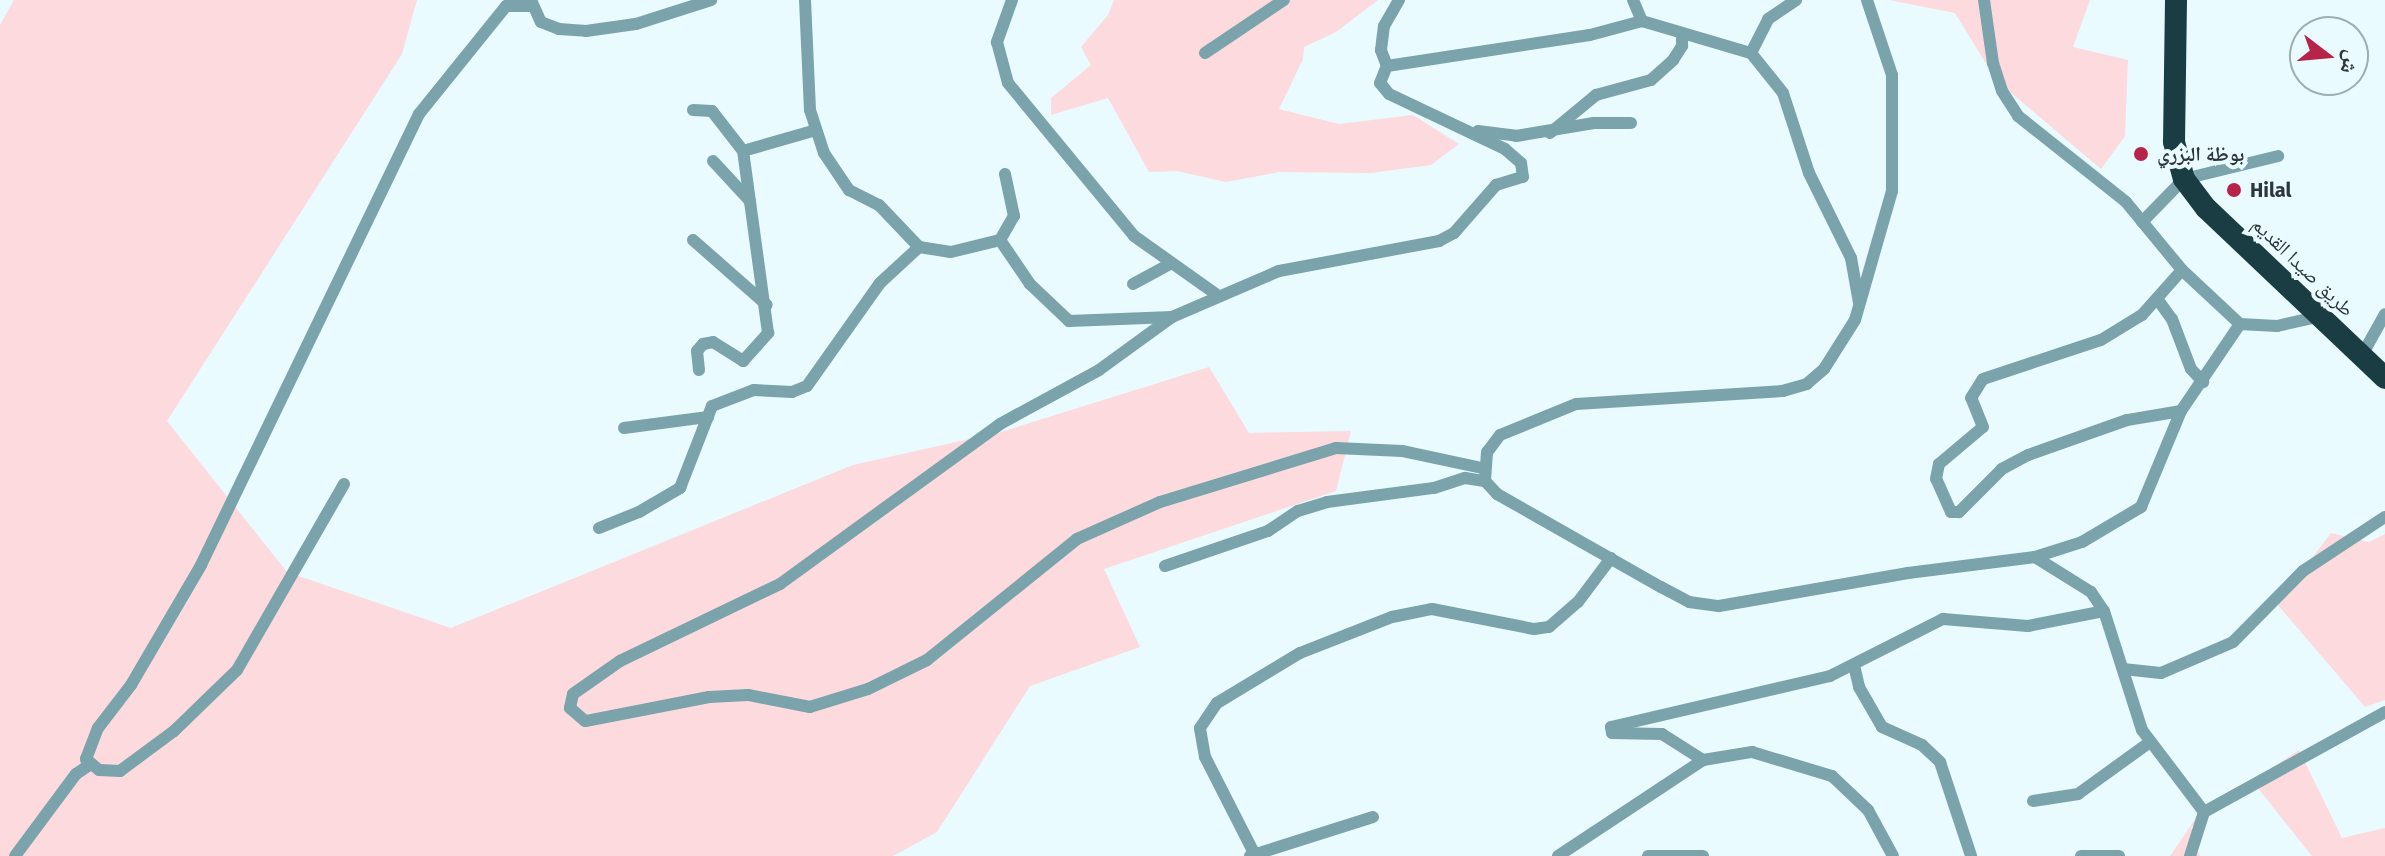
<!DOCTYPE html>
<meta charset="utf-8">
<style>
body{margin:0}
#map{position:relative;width:2385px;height:856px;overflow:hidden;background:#e9fbff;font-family:"Fira Sans","Noto Naskh Arabic",sans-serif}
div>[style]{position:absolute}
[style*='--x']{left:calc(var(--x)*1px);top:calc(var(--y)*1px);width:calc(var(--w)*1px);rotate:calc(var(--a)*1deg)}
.green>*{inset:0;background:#fcdadd}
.street>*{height:12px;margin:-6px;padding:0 6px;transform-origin:6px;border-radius:6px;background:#7aa3ab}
.highway>*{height:22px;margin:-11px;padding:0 11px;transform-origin:11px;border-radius:11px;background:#1a3d43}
.dots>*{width:22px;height:22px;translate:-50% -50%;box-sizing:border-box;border:4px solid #e9fbff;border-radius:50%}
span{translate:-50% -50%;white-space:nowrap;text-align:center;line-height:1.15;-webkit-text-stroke:8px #e9fbff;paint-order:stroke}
.poi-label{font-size:20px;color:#2b373a;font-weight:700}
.left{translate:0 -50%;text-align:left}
.street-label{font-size:20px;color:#2b373a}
.north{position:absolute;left:2289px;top:16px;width:80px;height:80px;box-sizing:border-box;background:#e9fbff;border:2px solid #9dadb0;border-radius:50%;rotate:106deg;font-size:22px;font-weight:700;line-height:32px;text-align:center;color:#2b373a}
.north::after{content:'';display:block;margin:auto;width:28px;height:36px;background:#b62549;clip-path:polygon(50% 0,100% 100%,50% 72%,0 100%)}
</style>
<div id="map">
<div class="green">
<i style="clip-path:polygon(14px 0,417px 0,402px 54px,167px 421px,287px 572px,451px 628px,853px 465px,1001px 432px,1209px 367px,1249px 433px,1351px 431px,1336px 491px,1104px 569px,1140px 647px,1030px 686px,937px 832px,893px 856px,0 856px,0 25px)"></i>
<i style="clip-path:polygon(1114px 0,1378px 0,1336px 32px,1304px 47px,1303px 59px,1279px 109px,1339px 124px,1413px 115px,1459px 144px,1431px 165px,1371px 173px,1280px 172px,1226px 182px,1177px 171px,1149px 172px,1108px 98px,1051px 115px,1051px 98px,1091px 65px,1081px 47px,1108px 15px)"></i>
<i style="clip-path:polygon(1889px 0,2090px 0,2073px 47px,2128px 60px,2125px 136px,2101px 169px,1996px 80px,1955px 13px)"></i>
<i style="clip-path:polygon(2331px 533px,2369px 542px,2385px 534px,2385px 700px,2365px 707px,2277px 604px)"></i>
<i style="clip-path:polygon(2299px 750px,2342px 838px,2385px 828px,2385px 856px,2312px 856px,2257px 787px,2191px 827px,2200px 856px,2170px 856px,2196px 818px)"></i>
</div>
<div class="street">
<i style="--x:531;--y:0;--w:24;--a:66"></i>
<i style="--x:541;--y:22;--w:19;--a:21"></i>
<i style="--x:559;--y:29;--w:27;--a:4"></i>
<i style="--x:586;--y:31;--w:50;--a:-8"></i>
<i style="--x:636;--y:24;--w:79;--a:-17.7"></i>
<i style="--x:805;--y:0;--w:110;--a:87.4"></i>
<i style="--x:810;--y:110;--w:45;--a:72"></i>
<i style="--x:824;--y:153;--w:45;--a:56"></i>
<i style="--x:849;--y:190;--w:34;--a:27"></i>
<i style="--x:879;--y:205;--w:58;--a:46.4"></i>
<i style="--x:919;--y:247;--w:32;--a:9"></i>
<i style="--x:951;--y:252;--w:50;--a:-13.8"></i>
<i style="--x:1000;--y:240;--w:53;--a:55.7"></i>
<i style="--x:1030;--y:284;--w:54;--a:43.5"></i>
<i style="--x:1069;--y:321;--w:103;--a:-2.2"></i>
<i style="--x:1012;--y:0;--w:45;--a:109.7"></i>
<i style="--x:997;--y:42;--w:42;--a:75"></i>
<i style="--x:1008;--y:83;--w:198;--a:50.5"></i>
<i style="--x:1134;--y:236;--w:100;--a:35.3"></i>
<i style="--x:1633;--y:0;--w:23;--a:67"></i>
<i style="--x:1867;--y:0;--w:79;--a:71.6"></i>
<i style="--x:1892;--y:75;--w:116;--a:90"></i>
<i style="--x:1892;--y:191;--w:134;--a:106"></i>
<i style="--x:1855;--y:320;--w:58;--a:122.3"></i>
<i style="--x:1824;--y:369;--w:23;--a:139"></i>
<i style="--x:1807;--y:384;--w:25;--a:164"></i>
<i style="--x:1783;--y:391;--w:207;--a:176.4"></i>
<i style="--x:1576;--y:404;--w:82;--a:157.8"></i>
<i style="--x:1500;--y:435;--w:21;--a:127"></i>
<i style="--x:1487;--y:452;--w:29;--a:94"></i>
<i style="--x:1485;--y:481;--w:18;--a:47"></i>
<i style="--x:1497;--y:494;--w:189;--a:29.6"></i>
<i style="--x:1661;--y:587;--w:32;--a:28"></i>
<i style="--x:1689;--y:602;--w:30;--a:8"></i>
<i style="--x:1719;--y:606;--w:192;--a:-9.9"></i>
<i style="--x:1908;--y:573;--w:128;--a:-7.2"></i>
<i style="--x:2035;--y:557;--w:66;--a:32"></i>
<i style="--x:2091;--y:592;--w:23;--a:56"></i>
<i style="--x:2104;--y:611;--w:125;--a:72.3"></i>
<i style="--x:2142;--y:730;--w:103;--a:52.9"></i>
<i style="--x:1984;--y:0;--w:64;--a:81.9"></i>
<i style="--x:1993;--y:63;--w:29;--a:72"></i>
<i style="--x:2002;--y:91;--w:30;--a:57"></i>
<i style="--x:2018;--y:116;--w:138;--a:38.5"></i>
<i style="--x:2126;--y:202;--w:88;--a:50.5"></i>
<i style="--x:2182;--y:270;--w:79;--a:43"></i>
<i style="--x:1205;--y:53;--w:95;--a:-33.9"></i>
<i style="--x:1751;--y:53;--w:51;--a:51.3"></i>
<i style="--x:1783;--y:93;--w:84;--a:72"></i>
<i style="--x:1809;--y:173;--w:95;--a:63.7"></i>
<i style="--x:1851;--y:258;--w:46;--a:79.9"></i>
<i style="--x:1387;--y:66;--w:17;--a:-111"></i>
<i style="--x:1381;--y:50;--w:24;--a:-83"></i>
<i style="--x:1384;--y:26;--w:30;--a:-60"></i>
<i style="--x:693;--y:110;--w:19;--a:3"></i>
<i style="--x:712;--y:111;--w:51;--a:52.2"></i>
<i style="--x:1478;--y:131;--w:38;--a:7"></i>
<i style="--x:1516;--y:136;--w:79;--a:-9.5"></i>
<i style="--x:1594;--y:123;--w:37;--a:0"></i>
<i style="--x:1550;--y:133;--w:60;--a:-39.6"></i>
<i style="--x:1596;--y:95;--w:57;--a:-15.3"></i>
<i style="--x:1651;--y:80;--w:30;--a:-42"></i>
<i style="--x:1673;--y:60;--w:17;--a:-57"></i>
<i style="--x:1682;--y:46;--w:12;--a:-90"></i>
<i style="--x:713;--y:161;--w:54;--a:47.2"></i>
<i style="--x:2142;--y:222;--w:60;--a:-45.7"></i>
<i style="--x:2184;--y:179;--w:97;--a:-13.7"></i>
<i style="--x:693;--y:240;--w:98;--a:41.3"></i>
<i style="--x:1000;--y:240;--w:28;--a:-60"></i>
<i style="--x:1014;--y:216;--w:43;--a:-102.1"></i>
<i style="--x:1133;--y:284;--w:42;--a:-28.4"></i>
<i style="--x:2158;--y:300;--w:24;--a:54"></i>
<i style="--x:2172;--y:319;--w:53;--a:69.2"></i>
<i style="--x:2191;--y:369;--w:18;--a:47"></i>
<i style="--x:2240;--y:324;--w:37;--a:3"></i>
<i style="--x:2277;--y:326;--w:45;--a:-12.8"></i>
<i style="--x:2361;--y:357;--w:49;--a:-60.8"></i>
<i style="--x:699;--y:370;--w:19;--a:-96"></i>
<i style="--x:697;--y:351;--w:9;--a:-49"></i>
<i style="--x:703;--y:344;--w:10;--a:-11"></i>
<i style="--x:713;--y:342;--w:36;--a:32"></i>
<i style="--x:743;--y:361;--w:38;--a:-48"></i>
<i style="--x:768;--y:333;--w:184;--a:-97.8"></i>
<i style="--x:743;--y:151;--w:76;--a:-16"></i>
<i style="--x:2181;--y:411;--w:55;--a:170.5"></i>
<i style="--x:2127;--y:420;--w:105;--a:160.5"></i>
<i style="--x:2028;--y:455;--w:30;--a:152"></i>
<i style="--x:2002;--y:469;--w:61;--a:135"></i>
<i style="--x:1959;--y:512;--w:8;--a:180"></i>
<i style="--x:1951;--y:512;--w:36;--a:-114"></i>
<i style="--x:1936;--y:479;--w:15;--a:-79"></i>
<i style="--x:1939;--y:464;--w:57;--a:-40.1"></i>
<i style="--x:1983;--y:427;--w:31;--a:-112"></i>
<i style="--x:1971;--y:398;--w:22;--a:-58"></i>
<i style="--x:1983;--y:379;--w:124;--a:-18.3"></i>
<i style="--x:2101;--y:340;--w:48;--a:-31.4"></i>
<i style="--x:2142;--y:315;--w:60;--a:-48.4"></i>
<i style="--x:624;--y:428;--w:85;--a:-7.5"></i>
<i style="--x:1482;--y:468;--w:82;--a:-168"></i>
<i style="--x:1402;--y:451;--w:66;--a:-177.4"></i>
<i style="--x:1336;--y:448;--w:184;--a:162.9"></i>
<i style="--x:1160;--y:502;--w:91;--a:156"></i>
<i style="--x:1077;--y:539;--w:193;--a:141.1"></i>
<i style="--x:927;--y:660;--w:66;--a:153.8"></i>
<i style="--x:868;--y:689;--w:61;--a:162.8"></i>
<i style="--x:810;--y:707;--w:63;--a:-169"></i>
<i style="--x:748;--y:695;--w:39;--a:177"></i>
<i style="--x:709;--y:697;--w:126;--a:169"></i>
<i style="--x:585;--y:721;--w:20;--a:-139"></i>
<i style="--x:570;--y:708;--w:14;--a:-78"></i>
<i style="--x:573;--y:694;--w:57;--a:-35.1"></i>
<i style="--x:620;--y:661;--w:178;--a:-25.7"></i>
<i style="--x:780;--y:584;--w:272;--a:-36"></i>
<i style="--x:1000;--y:424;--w:113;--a:-28.6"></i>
<i style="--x:1099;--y:370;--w:90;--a:-36"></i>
<i style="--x:1172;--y:317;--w:116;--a:-23.3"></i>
<i style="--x:1279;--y:271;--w:163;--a:-10.6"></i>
<i style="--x:1439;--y:241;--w:17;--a:-28"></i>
<i style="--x:1454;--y:233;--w:64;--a:-48.8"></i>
<i style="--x:1496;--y:185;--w:28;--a:-17"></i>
<i style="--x:1523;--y:177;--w:14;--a:-98"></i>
<i style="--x:1521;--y:163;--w:21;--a:-139"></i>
<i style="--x:1505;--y:149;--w:128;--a:-154.6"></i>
<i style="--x:1389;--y:94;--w:14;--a:-129"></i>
<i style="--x:1380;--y:83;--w:18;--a:-68"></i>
<i style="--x:1387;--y:66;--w:205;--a:-8.7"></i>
<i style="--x:1590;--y:35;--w:54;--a:-15.1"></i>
<i style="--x:1642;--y:21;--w:114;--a:16.4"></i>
<i style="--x:1751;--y:53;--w:38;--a:-63"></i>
<i style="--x:1768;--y:19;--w:34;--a:-34"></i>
<i style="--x:344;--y:484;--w:215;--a:119.9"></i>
<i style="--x:237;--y:670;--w:88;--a:135.9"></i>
<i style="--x:174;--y:731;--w:67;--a:143.5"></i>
<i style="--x:120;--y:771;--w:21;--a:-177"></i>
<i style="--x:99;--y:770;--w:17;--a:-140"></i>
<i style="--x:86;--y:759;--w:33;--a:-69"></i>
<i style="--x:98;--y:728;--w:54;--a:-52.5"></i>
<i style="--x:131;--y:685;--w:139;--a:-59.7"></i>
<i style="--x:201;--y:565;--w:501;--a:-64.2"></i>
<i style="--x:419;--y:114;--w:139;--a:-51.1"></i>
<i style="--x:506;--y:6;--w:24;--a:0"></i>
<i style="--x:599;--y:528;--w:43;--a:-21.8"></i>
<i style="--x:639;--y:512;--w:48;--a:-30.3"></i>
<i style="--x:680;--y:488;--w:88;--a:-68.7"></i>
<i style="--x:712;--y:406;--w:45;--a:-20.9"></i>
<i style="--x:754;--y:390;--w:38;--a:3"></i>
<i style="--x:792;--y:392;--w:16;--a:-22"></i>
<i style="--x:807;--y:386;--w:126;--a:-54.7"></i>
<i style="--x:880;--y:283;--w:53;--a:-42.7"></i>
<i style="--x:2035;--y:557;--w:49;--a:-17.7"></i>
<i style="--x:2082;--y:542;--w:69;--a:-30.7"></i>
<i style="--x:2141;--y:507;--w:104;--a:-67.4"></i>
<i style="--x:2181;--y:411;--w:105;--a:-55.9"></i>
<i style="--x:1165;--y:566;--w:109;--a:-18.8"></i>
<i style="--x:1268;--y:531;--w:36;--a:-34"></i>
<i style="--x:1298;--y:511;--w:30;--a:-17"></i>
<i style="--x:1327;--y:502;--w:108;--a:-7.5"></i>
<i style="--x:1434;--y:488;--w:33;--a:-18"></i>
<i style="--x:1465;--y:478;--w:20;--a:9"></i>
<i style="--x:1854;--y:665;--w:23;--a:77"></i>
<i style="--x:1859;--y:687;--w:46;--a:60.1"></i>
<i style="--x:1882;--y:727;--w:44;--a:24.2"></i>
<i style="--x:1922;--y:745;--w:25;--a:43"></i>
<i style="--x:1940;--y:762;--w:99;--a:71.7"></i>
<i style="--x:2123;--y:669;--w:38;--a:6"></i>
<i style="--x:2161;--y:673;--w:78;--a:-23.3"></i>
<i style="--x:2233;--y:642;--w:100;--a:-45.4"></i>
<i style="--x:2303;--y:571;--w:98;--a:-33.4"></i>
<i style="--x:1611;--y:727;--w:225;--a:-13.1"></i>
<i style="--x:1830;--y:676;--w:127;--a:-26.8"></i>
<i style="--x:1943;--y:619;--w:85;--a:4.7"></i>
<i style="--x:2028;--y:626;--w:77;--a:-11.2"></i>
<i style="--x:1611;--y:727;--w:6;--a:81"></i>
<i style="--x:1612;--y:733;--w:50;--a:1.1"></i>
<i style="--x:1662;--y:734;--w:49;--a:32.4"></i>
<i style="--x:2033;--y:801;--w:46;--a:-8.8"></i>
<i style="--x:2078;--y:794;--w:89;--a:-35.8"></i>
<i style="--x:1255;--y:855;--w:110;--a:-117"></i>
<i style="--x:1205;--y:757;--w:29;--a:-100"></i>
<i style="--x:1200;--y:728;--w:30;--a:-56"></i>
<i style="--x:1217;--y:703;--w:97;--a:-31.1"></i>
<i style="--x:1300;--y:653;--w:99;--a:-21.4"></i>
<i style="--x:1392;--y:617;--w:41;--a:-11.3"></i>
<i style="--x:1432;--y:609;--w:104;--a:11.1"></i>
<i style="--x:1534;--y:629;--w:15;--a:-8"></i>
<i style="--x:1549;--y:627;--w:38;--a:-41"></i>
<i style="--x:1578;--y:602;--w:55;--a:-53.1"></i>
<i style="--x:15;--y:856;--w:102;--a:-53.4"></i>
<i style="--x:76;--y:774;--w:18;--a:-34"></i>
<i style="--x:1250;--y:856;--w:129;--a:-17.6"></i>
<i style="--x:1558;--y:856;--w:174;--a:-33.5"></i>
<i style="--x:1703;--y:760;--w:50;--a:-9.3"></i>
<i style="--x:1752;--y:752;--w:84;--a:16.7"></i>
<i style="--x:1832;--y:776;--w:50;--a:43.4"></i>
<i style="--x:1868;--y:810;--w:52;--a:61.5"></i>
<i style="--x:1648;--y:856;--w:55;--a:0"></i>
<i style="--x:2081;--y:856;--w:38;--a:0"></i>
<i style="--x:2190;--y:856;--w:46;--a:-72.3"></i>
<i style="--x:2204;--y:812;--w:207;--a:-28.9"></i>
</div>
<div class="highway">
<i style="--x:2176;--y:0;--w:142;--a:90.8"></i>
<i style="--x:2174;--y:142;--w:38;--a:75"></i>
<i style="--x:2184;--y:179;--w:36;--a:53"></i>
<i style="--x:2206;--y:208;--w:247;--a:43.5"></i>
</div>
<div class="dots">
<i style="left:2141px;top:154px;background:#b62549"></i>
<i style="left:2234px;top:190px;background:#b62549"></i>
</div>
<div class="poi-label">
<span class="left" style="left:2157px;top:154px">بوظة البزري</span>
<span class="left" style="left:2250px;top:190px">Hilal</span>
</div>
<div class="street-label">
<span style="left:2303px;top:267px;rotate:44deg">طريق صيدا القديم</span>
</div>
<div class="north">ش</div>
</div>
